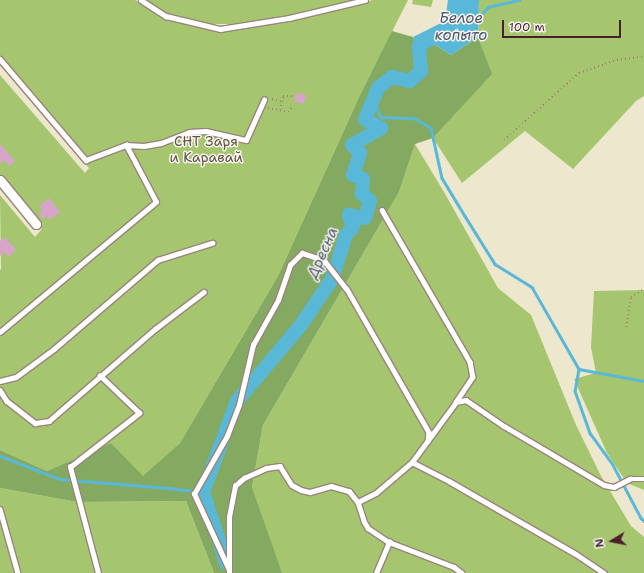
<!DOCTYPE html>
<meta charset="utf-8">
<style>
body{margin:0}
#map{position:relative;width:644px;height:573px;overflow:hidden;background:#ece7cd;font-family:"Shantell Sans",sans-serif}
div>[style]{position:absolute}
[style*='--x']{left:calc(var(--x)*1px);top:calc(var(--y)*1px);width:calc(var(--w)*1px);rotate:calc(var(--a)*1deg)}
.green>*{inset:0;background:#a5c56e}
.forest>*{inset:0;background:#84aa61}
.water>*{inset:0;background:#59b8d8}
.stream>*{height:2.5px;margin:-1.25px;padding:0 1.25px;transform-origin:1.25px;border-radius:1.25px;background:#59b8d8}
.river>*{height:14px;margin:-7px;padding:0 7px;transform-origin:7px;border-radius:7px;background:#59b8d8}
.building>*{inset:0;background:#d7a5ca;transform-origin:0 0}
.path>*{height:1.5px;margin-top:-0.75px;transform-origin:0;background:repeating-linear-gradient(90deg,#9b837c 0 1px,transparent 0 4px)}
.roads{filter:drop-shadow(1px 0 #9b837c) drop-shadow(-1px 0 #9b837c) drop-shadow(0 1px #9b837c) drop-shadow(0 -1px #9b837c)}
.lane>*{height:4.5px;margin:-2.25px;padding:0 2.25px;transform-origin:2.25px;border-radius:2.25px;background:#fff}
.street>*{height:9px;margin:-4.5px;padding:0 4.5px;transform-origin:4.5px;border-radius:4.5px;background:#fff}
span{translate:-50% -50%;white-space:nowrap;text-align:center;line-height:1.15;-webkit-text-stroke:3px #f6f6f2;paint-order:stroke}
.park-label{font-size:14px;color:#65513f}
.water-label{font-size:15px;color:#4f5568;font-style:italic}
.north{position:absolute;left:592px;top:521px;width:40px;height:40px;-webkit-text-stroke:3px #f6f6f2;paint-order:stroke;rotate:260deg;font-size:11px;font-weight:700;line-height:16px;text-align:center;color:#4a1f2b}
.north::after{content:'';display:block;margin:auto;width:14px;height:18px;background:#4a1f2b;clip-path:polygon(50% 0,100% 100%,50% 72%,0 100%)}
.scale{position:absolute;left:502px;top:20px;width:119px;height:18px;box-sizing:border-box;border:2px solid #4a1f2b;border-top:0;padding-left:5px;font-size:12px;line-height:14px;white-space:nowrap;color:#4a1f2b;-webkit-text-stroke:3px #f6f6f2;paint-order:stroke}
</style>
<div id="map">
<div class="green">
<i style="clip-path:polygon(0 0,135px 0,162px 18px,218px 32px,283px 22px,373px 0,408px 0,360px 95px,278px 276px,180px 443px,143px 477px,111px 443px,47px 471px,0 450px,0 270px,1px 269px,0 195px,35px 237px,42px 229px,0 179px,0 75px,85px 173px,89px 168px,0 65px)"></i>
<i style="clip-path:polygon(145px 0,355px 0,302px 14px,234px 24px,205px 24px,165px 13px)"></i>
<i style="clip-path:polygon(413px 0,433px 0,431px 7px,412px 4px)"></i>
<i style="clip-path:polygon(479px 0,644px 0,644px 96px,636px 101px,573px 169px,525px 131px,462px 183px,433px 138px,491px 74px,478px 37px)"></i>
<i style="clip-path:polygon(415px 144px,444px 192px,498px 288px,531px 315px,576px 425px,601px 476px,631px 526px,644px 537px,644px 573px,282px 573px,280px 570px,252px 487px,263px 425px,399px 192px)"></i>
<i style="clip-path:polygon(644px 290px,644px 490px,627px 483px,607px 453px,574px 379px,596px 373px,591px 347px,594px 291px)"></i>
<i style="clip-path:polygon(0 488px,77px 502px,186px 501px,214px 573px,0 573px)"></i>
</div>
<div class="forest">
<i style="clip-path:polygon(392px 31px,413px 37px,418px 53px,434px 44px,451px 55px,478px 37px,492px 74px,433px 138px,415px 144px,399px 192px,263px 425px,252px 487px,282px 573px,214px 573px,186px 501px,77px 502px,0 488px,0 450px,47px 471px,111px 443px,143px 476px,180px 443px,278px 276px,360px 95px)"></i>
</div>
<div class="water">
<i style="clip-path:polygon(448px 0,479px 0,478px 37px,451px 55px,434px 44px,418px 53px,413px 37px,445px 21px)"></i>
</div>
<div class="stream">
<i style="--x:477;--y:19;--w:16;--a:-47"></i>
<i style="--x:488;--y:7;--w:32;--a:-13"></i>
<i style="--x:373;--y:101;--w:18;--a:63"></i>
<i style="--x:381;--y:117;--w:33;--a:2"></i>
<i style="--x:414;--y:118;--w:20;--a:30"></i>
<i style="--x:431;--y:128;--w:51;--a:77.6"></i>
<i style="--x:442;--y:178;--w:44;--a:58.8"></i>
<i style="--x:465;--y:216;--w:57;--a:58"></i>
<i style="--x:495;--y:264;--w:44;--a:31.9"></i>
<i style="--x:532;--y:287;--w:95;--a:60.2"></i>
<i style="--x:579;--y:369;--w:66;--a:10.5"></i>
<i style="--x:579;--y:369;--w:22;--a:100"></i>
<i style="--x:575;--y:391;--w:45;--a:70.3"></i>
<i style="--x:590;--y:433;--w:37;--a:54"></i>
<i style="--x:612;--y:463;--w:62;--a:62.2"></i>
<i style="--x:641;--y:518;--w:4;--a:45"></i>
<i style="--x:0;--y:456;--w:64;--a:21"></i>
<i style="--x:60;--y:479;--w:108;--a:4.8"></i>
<i style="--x:168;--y:488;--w:35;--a:7"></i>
</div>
<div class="river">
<i style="--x:226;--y:563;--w:75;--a:-107.9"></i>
<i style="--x:203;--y:492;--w:97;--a:-69.5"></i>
<i style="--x:237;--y:401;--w:99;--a:-49.9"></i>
<i style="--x:301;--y:325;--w:55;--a:-56"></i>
<i style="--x:332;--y:279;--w:46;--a:-72.3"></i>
<i style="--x:346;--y:235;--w:11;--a:-49"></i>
<i style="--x:353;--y:227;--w:13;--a:-108"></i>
<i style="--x:349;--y:215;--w:16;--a:11"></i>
<i style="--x:365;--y:218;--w:18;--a:-74"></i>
<i style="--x:370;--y:201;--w:11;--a:-139"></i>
<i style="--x:362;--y:194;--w:15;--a:-86"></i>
<i style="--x:363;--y:179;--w:11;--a:-158"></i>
<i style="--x:353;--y:175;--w:23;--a:-72"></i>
<i style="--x:360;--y:153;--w:11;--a:-135"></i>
<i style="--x:352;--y:145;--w:34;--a:-30"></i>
<i style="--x:381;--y:128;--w:18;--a:-151"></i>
<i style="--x:365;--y:119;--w:34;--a:-67"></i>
<i style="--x:378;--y:88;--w:18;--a:-38"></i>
<i style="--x:392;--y:77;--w:18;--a:13"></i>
<i style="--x:410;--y:81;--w:15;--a:-42"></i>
<i style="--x:421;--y:71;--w:25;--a:-95"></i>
<i style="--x:419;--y:46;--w:13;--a:-32"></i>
</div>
<div class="building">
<i style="left:296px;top:93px;width:10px;height:9px;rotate:11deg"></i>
<i style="clip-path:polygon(0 144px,15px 161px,9px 166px,4px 160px,0 164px)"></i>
<i style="clip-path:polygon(49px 198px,60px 212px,50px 220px,47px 216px,43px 219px,39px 213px,42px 210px,39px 206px)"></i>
<i style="clip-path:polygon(5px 237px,16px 250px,8px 257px,4px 252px,0 256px,0 241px)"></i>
</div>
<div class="path">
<i style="--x:272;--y:99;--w:10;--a:17"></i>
<i style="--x:282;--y:102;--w:6;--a:-81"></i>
<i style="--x:283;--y:96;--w:12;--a:0"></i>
<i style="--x:268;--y:108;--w:20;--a:11"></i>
<i style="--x:288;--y:112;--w:6;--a:-51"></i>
<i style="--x:280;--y:110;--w:8;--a:-76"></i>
<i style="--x:504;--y:140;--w:101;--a:-41.8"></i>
<i style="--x:579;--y:73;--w:40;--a:-18.9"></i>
<i style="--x:617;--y:60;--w:27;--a:-8"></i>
<i style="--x:626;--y:327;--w:30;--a:-81"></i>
<i style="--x:631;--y:297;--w:15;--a:-32"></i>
</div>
<div class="roads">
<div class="lane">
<i style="--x:141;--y:0;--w:30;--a:33"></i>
<i style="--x:166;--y:16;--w:56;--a:13.5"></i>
<i style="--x:220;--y:29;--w:70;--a:-9.1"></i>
<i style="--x:289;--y:18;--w:78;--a:-13.3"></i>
<i style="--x:0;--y:59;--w:133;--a:49.6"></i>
<i style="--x:86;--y:160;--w:43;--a:-20.6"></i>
<i style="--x:126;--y:145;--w:18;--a:3"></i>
<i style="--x:144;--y:146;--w:17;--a:-10"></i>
<i style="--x:161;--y:143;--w:30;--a:-21"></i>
<i style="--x:189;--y:132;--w:17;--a:-3"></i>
<i style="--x:206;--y:131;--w:41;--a:12.7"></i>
<i style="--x:246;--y:140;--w:44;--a:-65.8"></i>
<i style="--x:382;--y:210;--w:176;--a:59.9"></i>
<i style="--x:470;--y:362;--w:15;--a:79"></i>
<i style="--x:473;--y:377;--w:30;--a:124"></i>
<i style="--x:0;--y:332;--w:203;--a:-39.8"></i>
<i style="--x:156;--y:202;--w:64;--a:-117.8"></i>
<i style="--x:0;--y:381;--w:16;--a:-14"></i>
<i style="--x:16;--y:377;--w:47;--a:-36.4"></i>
<i style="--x:54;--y:349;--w:137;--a:-40.6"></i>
<i style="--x:158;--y:260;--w:57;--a:-17.5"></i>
<i style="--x:0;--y:390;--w:13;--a:58"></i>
<i style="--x:7;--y:401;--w:36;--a:38"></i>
<i style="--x:35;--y:423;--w:14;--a:-8"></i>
<i style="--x:49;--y:421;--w:140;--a:-41"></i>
<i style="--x:155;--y:329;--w:61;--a:-37.1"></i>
<i style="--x:412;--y:462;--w:42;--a:27.2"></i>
<i style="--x:449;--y:481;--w:146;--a:29.9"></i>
<i style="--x:576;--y:554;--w:34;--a:34"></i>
<i style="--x:358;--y:502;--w:20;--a:-27"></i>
<i style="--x:376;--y:493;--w:48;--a:-40.7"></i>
<i style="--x:412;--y:462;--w:74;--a:-53.7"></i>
<i style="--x:456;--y:402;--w:10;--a:-11"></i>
<i style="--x:466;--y:400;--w:46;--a:34.4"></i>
<i style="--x:504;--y:426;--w:116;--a:30.5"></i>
<i style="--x:604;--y:485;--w:10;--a:11"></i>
<i style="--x:614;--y:487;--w:18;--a:-27"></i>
<i style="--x:630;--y:479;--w:14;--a:0"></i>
<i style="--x:0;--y:509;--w:66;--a:74.3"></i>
<i style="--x:229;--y:570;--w:84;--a:-114.7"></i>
<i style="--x:194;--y:494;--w:67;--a:-60.4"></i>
<i style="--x:227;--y:436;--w:33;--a:-69"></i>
<i style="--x:239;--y:405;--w:62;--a:-76.9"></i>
<i style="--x:253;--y:345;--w:51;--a:-60.9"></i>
<i style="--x:278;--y:300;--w:37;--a:-71"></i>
<i style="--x:290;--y:265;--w:17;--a:-45"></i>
<i style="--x:302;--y:253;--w:23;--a:18"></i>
<i style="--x:324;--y:260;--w:37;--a:52"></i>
<i style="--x:347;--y:289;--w:165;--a:60.2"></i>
<i style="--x:429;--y:432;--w:9;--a:96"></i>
<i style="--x:98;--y:573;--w:110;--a:-104.8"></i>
<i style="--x:70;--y:467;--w:88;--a:-38"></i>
<i style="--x:139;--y:413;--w:54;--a:-136.5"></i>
<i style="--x:229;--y:573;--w:56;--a:-90"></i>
<i style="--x:229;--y:517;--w:32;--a:-79"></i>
<i style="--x:235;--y:486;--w:12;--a:-42"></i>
<i style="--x:244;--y:478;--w:24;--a:-24"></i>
<i style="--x:266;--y:468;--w:14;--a:-8"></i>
<i style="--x:280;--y:466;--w:22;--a:58"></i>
<i style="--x:292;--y:485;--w:10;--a:29"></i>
<i style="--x:301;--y:490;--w:9;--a:13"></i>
<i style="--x:310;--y:492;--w:22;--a:-16"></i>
<i style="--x:331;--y:486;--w:19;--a:16"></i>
<i style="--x:349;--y:491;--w:14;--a:51"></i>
<i style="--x:358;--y:502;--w:20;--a:72"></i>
<i style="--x:364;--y:521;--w:8;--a:60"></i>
<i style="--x:368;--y:528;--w:25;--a:34"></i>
<i style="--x:389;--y:542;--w:70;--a:21"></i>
<i style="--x:454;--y:567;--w:10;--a:37"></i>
<i style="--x:376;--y:573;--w:34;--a:-67"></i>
</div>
<div class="street">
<i style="--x:0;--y:180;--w:57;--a:50.7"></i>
</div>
</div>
<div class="park-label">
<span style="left:206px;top:149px">СНТ Заря<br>и Каравай</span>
</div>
<div class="water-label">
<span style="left:461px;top:27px">Белое<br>копыто</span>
<span style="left:323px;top:253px;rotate:-66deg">Дресна</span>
</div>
<div class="north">N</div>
<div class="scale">100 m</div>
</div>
